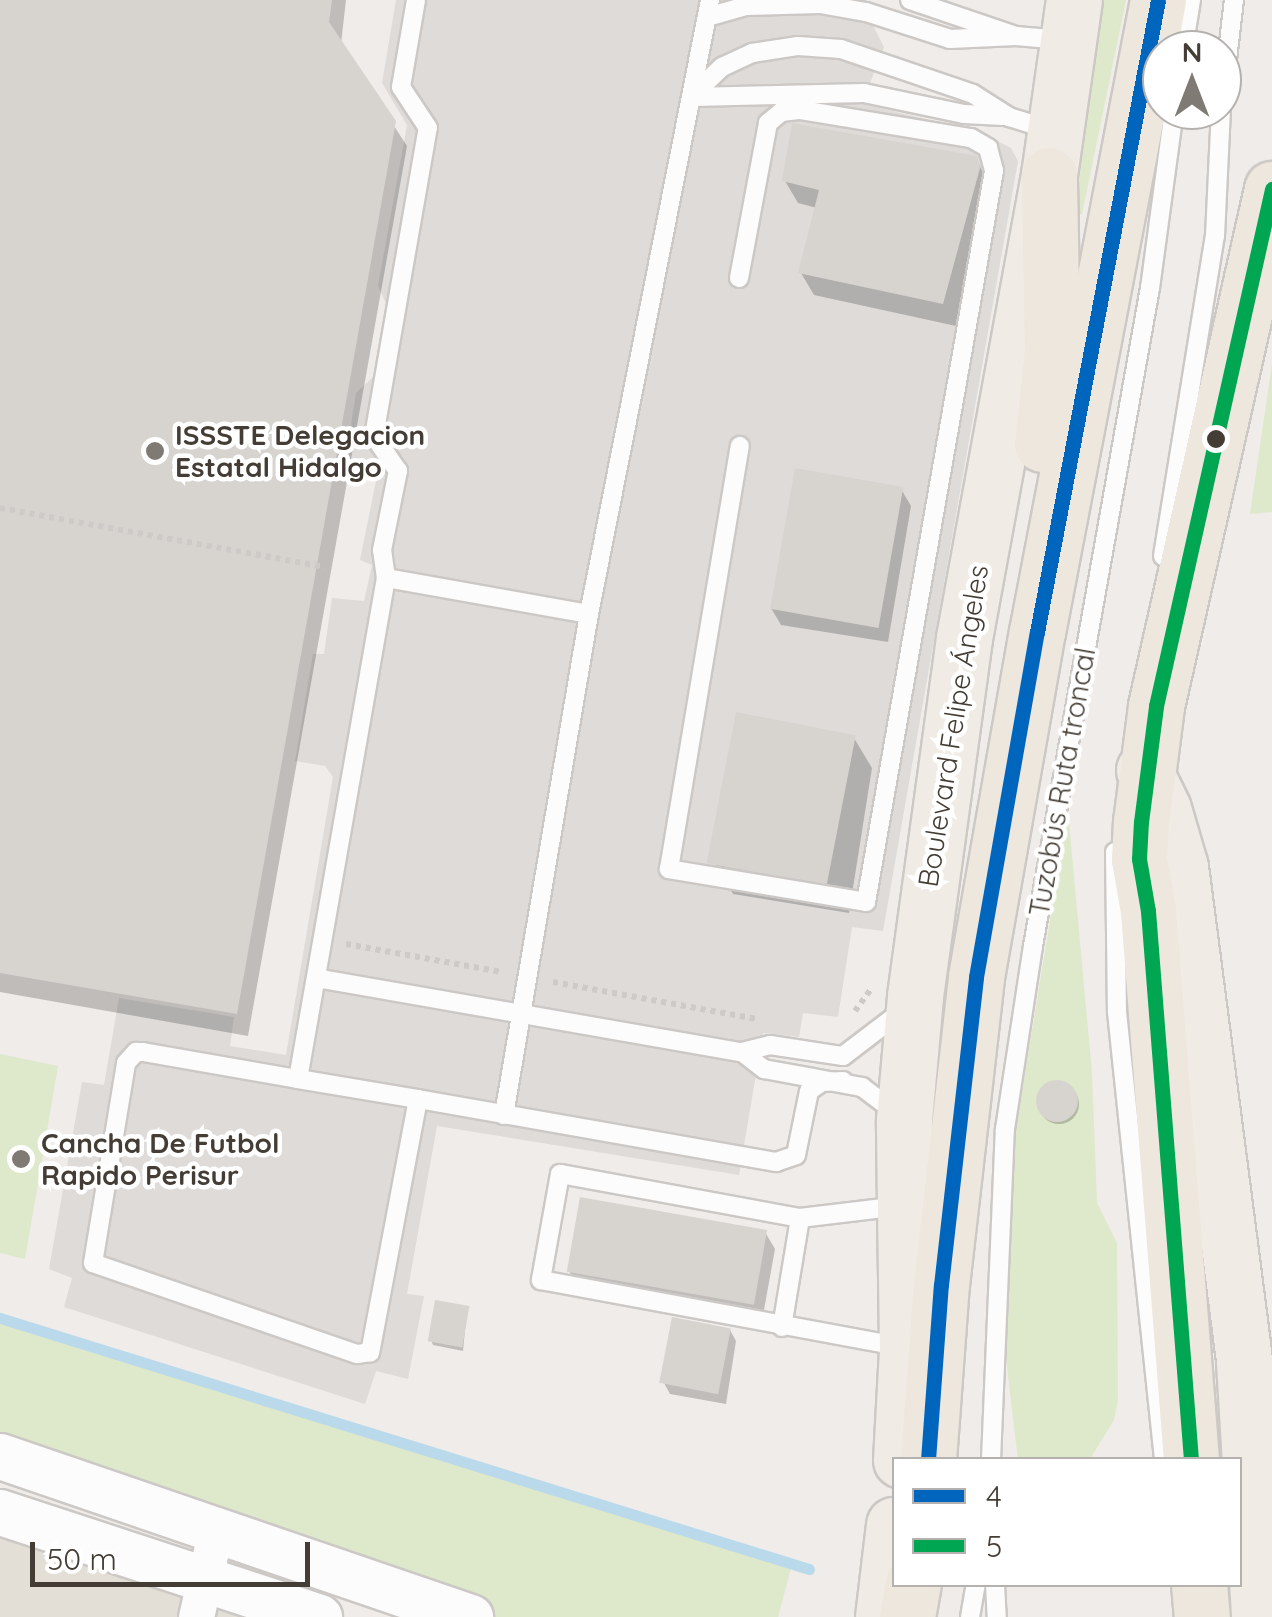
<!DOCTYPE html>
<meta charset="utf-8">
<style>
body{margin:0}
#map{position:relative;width:1272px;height:1617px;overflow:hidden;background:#efece9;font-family:Quicksand,sans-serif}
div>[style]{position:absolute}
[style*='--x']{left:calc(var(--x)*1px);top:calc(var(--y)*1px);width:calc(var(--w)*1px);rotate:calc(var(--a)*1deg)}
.residential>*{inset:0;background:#e3ded6}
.green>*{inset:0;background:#dee8ca}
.parking>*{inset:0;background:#dedbd9}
.shadow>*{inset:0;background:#0003}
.round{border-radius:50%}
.stream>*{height:11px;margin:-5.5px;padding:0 5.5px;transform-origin:5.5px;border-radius:5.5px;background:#badaeb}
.building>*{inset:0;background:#d7d4d0;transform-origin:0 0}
.path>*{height:6px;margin-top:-3px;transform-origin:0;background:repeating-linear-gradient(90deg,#cdcac7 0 5px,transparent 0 10px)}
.roads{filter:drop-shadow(2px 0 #ccc8c5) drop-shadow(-2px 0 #ccc8c5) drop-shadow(0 2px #ccc8c5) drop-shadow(0 -2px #ccc8c5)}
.service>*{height:18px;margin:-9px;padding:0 9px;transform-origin:9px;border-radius:9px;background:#fdfcfc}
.minor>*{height:35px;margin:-17.5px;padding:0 17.5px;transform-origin:17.5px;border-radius:17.5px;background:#fdfcfc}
.tertiary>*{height:45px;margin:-22.5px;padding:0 22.5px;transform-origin:22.5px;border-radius:22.5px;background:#fdfcfc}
.primary>*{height:55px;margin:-27.5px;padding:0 27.5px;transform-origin:27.5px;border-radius:27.5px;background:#f0ebe4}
.trunk>*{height:55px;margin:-27.5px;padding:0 27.5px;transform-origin:27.5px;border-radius:27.5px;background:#ede7de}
.bus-1>*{height:15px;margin:-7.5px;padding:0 7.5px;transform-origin:7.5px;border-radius:7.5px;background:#0065bd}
.bus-2>*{height:15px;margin:-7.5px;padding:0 7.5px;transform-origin:7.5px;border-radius:7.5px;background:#00a651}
.dots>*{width:28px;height:28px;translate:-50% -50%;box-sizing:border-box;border:5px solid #fff;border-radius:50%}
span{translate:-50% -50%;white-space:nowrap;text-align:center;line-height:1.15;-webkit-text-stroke:9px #fff;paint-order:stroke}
.poi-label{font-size:28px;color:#443d35;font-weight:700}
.left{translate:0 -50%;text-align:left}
.street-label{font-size:28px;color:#443d35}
.legend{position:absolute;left:892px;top:1457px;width:350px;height:130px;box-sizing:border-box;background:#fff;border:2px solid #b4b1ae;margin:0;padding:12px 18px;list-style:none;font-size:30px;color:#443d35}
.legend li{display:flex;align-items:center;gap:20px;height:50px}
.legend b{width:50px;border:2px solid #b4b1ae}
.north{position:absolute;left:1142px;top:30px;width:100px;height:100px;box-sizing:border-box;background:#fff;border:2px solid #b4b1ae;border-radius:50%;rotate:0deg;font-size:28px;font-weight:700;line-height:40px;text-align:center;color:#443d35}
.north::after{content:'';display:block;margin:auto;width:35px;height:45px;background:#807a74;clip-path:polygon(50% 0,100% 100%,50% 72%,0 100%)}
.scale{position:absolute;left:30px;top:1542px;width:280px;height:45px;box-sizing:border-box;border:5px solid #443d35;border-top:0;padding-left:12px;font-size:30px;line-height:35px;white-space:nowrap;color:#443d35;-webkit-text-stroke:8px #fff;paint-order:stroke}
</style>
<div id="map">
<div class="residential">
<i style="clip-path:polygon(0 1522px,275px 1617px,0 1617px)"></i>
</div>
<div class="green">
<i style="clip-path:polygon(1101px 0,1126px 0,1082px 214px,1075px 215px)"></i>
<i style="clip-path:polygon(1272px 364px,1272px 512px,1250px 514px)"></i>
<i style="clip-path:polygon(1068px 811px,1092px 1073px,1097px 1203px,1117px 1243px,1118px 1400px,1114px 1420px,1090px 1459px,1018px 1460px,1006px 1358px,1015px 1135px)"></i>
<i style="clip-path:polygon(0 1054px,58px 1066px,25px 1259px,0 1253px)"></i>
<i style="clip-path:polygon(0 1317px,792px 1564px,778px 1617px,489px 1617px,0 1448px)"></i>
</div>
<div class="parking">
<i style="clip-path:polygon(396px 0,866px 0,866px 12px,884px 47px,862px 104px,978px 131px,1011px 148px,1018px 161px,883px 931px,852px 927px,838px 1017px,803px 1013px,799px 1037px,763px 1033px,739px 1175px,437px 1126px,407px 1294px,424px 1296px,408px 1379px,376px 1371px,365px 1404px,64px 1307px,72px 1278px,49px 1269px,82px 1082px,104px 1085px,119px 998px,234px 1017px,230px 1046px,286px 1055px,333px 777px,325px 766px,295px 761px,313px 654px,324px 654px,332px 598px,364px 601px,372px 565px,360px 560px,376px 481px,367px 467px,345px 462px,356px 393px,374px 376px,388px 308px,378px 286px,407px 125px,382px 83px)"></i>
</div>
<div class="shadow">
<i style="clip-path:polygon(0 0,346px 0,341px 44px,407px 146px,248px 1036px,0 992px)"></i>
<i style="clip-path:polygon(976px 158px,992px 192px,956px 326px,814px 295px,801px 273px,817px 208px,798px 203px,785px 181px)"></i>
<i style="clip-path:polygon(901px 489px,911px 506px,888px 642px,781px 625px,771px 608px)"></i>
<i style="clip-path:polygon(854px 738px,872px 768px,849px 913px,733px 894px,715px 863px)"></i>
<i class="round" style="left:1039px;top:1084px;width:40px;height:40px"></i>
<i style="clip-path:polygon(765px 1232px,775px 1249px,762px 1321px,579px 1288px,569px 1271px)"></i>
<i style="clip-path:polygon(467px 1309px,463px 1351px,433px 1345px,431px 1340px)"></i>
<i style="clip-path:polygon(730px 1330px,736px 1341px,726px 1404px,670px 1394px,664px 1383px)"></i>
</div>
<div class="stream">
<i style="--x:0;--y:1318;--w:847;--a:17.24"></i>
</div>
<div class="building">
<i style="clip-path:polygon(0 0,332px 0,329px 22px,396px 121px,237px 1014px,0 973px)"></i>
<i style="clip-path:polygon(792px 123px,977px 156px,980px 168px,943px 304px,798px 273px,819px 190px,782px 181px)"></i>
<i style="left:795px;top:468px;width:110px;height:143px;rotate:10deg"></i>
<i style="left:736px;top:712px;width:122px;height:154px;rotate:11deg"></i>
<i class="round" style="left:1036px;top:1080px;width:42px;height:42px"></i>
<i style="left:580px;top:1197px;width:190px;height:76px;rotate:10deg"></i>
<i style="left:435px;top:1300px;width:35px;height:42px;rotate:10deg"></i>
<i style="left:672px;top:1317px;width:60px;height:67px;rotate:11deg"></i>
</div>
<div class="path">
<i style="--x:0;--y:508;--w:330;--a:10.3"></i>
<i style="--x:346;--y:944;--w:158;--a:10.2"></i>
<i style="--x:553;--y:982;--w:207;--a:10.3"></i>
<i style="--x:855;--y:1011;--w:26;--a:-54"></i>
</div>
<div class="roads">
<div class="service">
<i style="--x:910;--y:0;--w:112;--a:18.8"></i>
<i style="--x:1016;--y:36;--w:46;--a:5"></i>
<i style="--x:707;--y:17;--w:41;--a:-15.8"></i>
<i style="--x:746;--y:6;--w:74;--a:-1.5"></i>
<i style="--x:820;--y:4;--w:47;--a:9.9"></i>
<i style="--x:866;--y:12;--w:88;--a:17.8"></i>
<i style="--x:950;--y:39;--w:66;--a:-2.6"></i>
<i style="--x:1183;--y:50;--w:51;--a:-80.9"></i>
<i style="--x:691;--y:97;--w:43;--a:-44.1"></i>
<i style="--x:722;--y:67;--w:33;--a:-25"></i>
<i style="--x:752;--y:53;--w:47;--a:-8.7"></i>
<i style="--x:798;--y:46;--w:43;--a:4"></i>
<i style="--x:841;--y:49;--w:139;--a:18.8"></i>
<i style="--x:973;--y:94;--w:43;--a:32.6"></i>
<i style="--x:1009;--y:117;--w:41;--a:17.1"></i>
<i style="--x:691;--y:97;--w:173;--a:-1.3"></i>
<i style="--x:864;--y:93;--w:102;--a:11.9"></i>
<i style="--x:964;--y:114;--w:39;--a:3"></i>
<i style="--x:1222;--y:103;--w:104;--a:-83.4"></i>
<i style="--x:739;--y:278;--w:158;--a:-79.4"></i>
<i style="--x:768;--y:123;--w:17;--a:-40"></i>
<i style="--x:781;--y:112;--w:20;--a:-6"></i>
<i style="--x:801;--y:110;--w:172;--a:9.4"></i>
<i style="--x:971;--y:138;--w:20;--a:30"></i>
<i style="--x:988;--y:148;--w:24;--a:75"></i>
<i style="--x:994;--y:171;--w:742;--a:99.93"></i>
<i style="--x:866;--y:902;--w:200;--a:-170.5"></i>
<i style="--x:669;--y:869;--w:429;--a:-80.5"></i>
<i style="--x:1163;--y:556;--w:324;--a:-80.8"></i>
<i style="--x:1215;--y:236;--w:126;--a:-87.3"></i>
<i style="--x:386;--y:578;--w:206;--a:10.1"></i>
<i style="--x:1115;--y:852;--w:160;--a:89.3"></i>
<i style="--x:1117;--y:1012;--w:450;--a:84"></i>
<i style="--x:316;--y:978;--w:432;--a:9.9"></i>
<i style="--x:742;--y:1052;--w:29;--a:-14"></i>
<i style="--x:770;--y:1045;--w:74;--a:8.6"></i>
<i style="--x:843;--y:1056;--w:74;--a:-37.3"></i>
<i style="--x:742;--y:1052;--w:28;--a:38"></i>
<i style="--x:764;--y:1069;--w:100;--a:10.4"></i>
<i style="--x:862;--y:1087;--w:41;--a:37.1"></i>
<i style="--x:298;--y:1079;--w:509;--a:-80.04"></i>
<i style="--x:386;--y:578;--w:28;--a:-98"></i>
<i style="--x:382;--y:550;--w:81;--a:-78.6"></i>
<i style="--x:398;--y:471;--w:42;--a:-124.4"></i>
<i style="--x:374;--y:436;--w:313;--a:-80.1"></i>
<i style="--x:428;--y:128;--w:49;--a:-123.4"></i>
<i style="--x:401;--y:87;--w:88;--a:-80.2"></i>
<i style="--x:418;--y:1099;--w:258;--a:100.7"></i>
<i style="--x:370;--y:1352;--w:13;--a:171"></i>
<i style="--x:357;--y:1354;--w:279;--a:-161"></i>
<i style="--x:93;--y:1263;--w:203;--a:-80.6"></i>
<i style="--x:126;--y:1063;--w:15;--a:-48"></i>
<i style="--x:136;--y:1052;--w:7;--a:0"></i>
<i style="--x:143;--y:1052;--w:157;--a:9.9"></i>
<i style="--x:298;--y:1079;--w:122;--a:9.5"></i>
<i style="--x:418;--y:1099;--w:364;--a:10"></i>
<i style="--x:776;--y:1162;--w:21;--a:-19"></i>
<i style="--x:796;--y:1155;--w:65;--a:-78.5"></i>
<i style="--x:809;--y:1091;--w:16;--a:-35"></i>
<i style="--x:822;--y:1082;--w:21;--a:-3"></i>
<i style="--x:504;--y:1115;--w:508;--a:-80.37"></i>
<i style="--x:589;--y:614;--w:626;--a:-78.85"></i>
<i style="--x:900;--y:1206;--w:101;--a:173.2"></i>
<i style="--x:800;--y:1218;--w:244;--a:-169.6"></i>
<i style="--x:560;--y:1174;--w:108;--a:100.2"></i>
<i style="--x:541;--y:1280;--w:367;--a:10.5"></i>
<i style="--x:782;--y:1327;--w:110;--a:-80.6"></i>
<i style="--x:991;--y:1460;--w:331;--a:-87.6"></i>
<i style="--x:1005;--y:1129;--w:185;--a:-81.3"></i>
<i style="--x:1033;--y:946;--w:668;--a:-79.92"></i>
<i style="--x:1150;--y:288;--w:180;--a:-82.3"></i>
<i style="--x:995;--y:1584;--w:33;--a:87"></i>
<i style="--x:970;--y:1617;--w:34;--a:-80"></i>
</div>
<div class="minor">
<i style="--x:196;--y:1617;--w:90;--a:-77.2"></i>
</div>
<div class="tertiary">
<i style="--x:0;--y:1456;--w:497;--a:18.9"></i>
<i style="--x:0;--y:1512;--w:336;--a:18.2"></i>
</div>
<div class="primary">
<i style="--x:1144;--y:770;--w:43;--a:64"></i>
<i style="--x:1163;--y:809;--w:60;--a:73.7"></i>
<i style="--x:1180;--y:867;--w:499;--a:82.6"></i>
<i style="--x:1244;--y:1362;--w:255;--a:86.6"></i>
<i style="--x:901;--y:1460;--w:112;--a:-86.9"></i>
<i style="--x:907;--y:1348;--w:228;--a:-90.8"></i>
<i style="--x:904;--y:1120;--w:124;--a:-84.9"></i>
<i style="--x:915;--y:996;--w:361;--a:-82.2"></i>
<i style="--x:964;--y:638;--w:471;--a:-79.6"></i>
<i style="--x:1049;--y:175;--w:177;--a:-81.9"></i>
<i style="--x:883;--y:1617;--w:93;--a:-83.2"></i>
</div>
<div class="trunk">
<i style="--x:1042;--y:444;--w:93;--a:-83.8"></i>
<i style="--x:1052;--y:352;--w:177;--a:-91"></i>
<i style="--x:928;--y:1460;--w:175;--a:-85.8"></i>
<i style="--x:941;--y:1285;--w:310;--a:-83.5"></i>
<i style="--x:976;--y:977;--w:350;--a:-80"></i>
<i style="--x:1037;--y:632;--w:643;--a:-79.16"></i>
<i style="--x:1191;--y:1460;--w:551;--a:-94.48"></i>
<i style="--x:1148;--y:911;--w:53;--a:-99.8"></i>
<i style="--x:1139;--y:859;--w:37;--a:-87"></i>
<i style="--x:1141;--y:822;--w:117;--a:-82.6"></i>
<i style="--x:1156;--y:706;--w:530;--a:-77.35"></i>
<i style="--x:1199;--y:1584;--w:33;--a:85"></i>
<i style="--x:907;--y:1617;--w:34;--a:-80"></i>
</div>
</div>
<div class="bus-1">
<i style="--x:928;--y:1460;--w:175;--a:-85.8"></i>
<i style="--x:941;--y:1285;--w:310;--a:-83.5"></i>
<i style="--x:976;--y:977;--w:350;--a:-80"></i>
<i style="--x:1037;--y:632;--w:643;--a:-79.16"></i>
</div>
<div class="bus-2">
<i style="--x:1191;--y:1460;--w:551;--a:-94.48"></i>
<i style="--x:1148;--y:911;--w:53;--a:-99.8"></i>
<i style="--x:1139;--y:859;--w:37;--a:-87"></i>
<i style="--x:1141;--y:822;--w:117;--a:-82.6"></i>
<i style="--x:1156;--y:706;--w:530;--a:-77.35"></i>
</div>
<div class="dots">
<i style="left:1216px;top:439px;background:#443d35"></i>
<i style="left:155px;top:451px;background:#807a74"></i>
<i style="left:21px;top:1159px;background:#807a74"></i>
</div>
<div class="poi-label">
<span class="left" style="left:175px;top:451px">ISSSTE Delegacion<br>Estatal Hidalgo</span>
<span class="left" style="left:41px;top:1159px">Cancha De Futbol<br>Rapido Perisur</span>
</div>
<div class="street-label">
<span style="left:953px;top:726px;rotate:-81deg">Boulevard Felipe Ángeles</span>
<span style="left:1062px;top:782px;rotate:-80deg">Tuzobús Ruta troncal</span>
</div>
<ul class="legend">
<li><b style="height:12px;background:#0065bd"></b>4</li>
<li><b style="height:12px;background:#00a651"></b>5</li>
</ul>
<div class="north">N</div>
<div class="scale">50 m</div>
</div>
